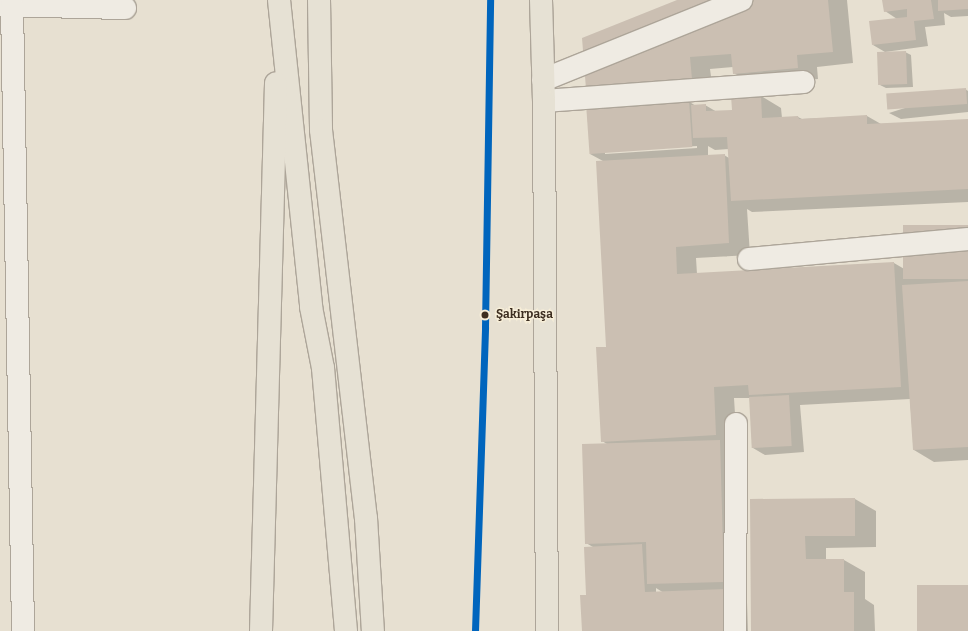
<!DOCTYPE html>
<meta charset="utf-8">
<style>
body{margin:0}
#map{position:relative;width:968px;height:631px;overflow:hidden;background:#e7e0d1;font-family:Bitter,serif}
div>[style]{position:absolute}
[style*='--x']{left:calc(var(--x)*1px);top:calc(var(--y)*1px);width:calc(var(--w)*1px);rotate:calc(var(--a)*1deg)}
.shadow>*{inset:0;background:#0003}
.building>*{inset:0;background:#cbbfb2;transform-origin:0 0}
.roads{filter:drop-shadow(1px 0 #ada599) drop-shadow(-1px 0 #ada599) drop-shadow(0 1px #ada599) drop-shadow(0 -1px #ada599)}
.minor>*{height:22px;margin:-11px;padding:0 11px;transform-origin:11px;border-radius:11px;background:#efebe3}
.major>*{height:22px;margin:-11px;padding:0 11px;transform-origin:11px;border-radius:11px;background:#e6e1d4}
.rail-1>*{height:7px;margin:-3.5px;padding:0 3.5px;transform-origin:3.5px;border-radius:3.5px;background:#0065bd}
.dots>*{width:11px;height:11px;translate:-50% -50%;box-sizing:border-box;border:2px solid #f7eed8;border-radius:50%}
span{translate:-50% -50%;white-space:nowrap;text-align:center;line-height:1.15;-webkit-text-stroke:3px #f7eed8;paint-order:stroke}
.stop-label{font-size:12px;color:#3d2e20;font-weight:700}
.left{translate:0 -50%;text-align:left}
</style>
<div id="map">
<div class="shadow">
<i style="clip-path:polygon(678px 0,847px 0,853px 63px,817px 67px,818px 79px,755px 85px,734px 73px,733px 67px,710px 69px,713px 91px,608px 100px)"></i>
<i style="clip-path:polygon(874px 0,968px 0,968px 16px,951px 17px,944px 13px,945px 25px,925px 27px,928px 46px,885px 52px,873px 45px,897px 19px,885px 11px,883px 0)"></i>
<i style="clip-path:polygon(905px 52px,911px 55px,913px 87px,886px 88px,880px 85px)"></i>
<i style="clip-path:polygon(965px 89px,968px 91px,968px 112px,901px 119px,889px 113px)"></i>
<i style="clip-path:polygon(evenodd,761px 96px,781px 108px,782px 118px,798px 117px,802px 119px,867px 116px,881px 124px,968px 120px,968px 202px,752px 212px,747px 209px,750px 255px,696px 258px,697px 274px,894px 263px,906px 270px,968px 226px,968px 460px,934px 462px,914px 450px,910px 399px,800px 405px,804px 452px,765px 455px,753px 448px,750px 398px,734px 398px,737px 446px,732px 594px,747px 602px,748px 631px,583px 631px,593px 547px,586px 543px,607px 444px,602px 441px,607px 348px,603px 161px,590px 154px,688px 101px,696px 106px,705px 105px,717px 112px,733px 111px,761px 96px,697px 146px,697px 148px,605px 154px,605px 152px,697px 146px,761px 96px,708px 146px,715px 150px,729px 149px,729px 158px,724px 155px,708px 156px,708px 146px,761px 96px,656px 588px,664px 593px,656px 593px,656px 588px)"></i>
<i style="clip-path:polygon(855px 499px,876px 511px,876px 547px,826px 548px,826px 560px,844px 560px,865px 572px,865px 599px,874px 605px,875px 631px,752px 631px,751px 500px)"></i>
</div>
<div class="building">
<i style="clip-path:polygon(677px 0,828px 0,833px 52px,797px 55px,798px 68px,733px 74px,731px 54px,690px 57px,692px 79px,586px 89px,582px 38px)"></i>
<i style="clip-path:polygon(882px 0,931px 0,934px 19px,914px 21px,916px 40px,872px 45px,869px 21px,907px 17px,907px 9px,884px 12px)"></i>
<i style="clip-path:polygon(938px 0,968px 0,968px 9px,938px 11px)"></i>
<i style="left:906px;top:51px;width:33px;height:29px;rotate:88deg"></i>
<i style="left:966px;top:88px;width:16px;height:80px;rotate:86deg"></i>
<i style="clip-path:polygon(761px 95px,762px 118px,798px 116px,799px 119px,867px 115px,867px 124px,968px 119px,968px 189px,731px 201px,727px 137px,693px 138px,691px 105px,706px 104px,706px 111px,732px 110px,731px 96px)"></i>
<i style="left:689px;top:100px;width:47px;height:103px;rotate:86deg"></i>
<i style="clip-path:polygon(725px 154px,729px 243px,676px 247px,677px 274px,894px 262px,901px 387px,749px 395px,748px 385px,714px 387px,716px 435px,601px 442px,596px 347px,606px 347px,596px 161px)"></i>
<i style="left:968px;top:225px;width:54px;height:65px;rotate:90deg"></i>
<i style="clip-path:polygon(968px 281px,968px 447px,913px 450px,902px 285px)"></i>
<i style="left:789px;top:395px;width:51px;height:40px;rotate:87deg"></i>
<i style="clip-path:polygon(720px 440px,724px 582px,647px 584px,646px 542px,585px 544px,582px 444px)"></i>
<i style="clip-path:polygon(855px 498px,855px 536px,805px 536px,806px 559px,844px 559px,844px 592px,854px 592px,854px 631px,751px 631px,750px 499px)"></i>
<i style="clip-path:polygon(642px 544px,645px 592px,726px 589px,728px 631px,582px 631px,580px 595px,586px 595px,584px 547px)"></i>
<i style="left:968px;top:585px;width:46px;height:51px;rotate:90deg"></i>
</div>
<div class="roads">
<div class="minor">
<i style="--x:0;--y:5;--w:125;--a:1.4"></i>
<i style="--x:12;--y:5;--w:626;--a:88.99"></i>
<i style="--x:543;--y:80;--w:214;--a:-22"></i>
<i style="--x:544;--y:101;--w:260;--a:-4.2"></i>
<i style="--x:749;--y:259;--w:220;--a:-5.2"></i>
<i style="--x:735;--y:631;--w:207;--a:-89.7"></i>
</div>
<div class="major">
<i style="--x:279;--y:0;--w:309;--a:84"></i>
<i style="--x:311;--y:307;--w:62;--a:78.9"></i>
<i style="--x:323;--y:368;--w:264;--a:85"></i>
<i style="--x:319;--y:0;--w:130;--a:89.1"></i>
<i style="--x:321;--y:130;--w:391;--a:83.4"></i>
<i style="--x:366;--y:518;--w:113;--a:86.5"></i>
<i style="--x:541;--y:0;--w:101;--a:88.3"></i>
<i style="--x:544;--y:101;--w:530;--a:89.68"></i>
<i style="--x:261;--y:631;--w:548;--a:-88.43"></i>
</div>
</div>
<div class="rail-1">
<i style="--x:475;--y:631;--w:304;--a:-88.1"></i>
<i style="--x:485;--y:327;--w:327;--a:-89.1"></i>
</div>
<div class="dots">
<i style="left:485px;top:315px;background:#3d2e20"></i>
</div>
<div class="stop-label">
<span class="left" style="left:496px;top:315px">Şakirpaşa</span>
</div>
</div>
